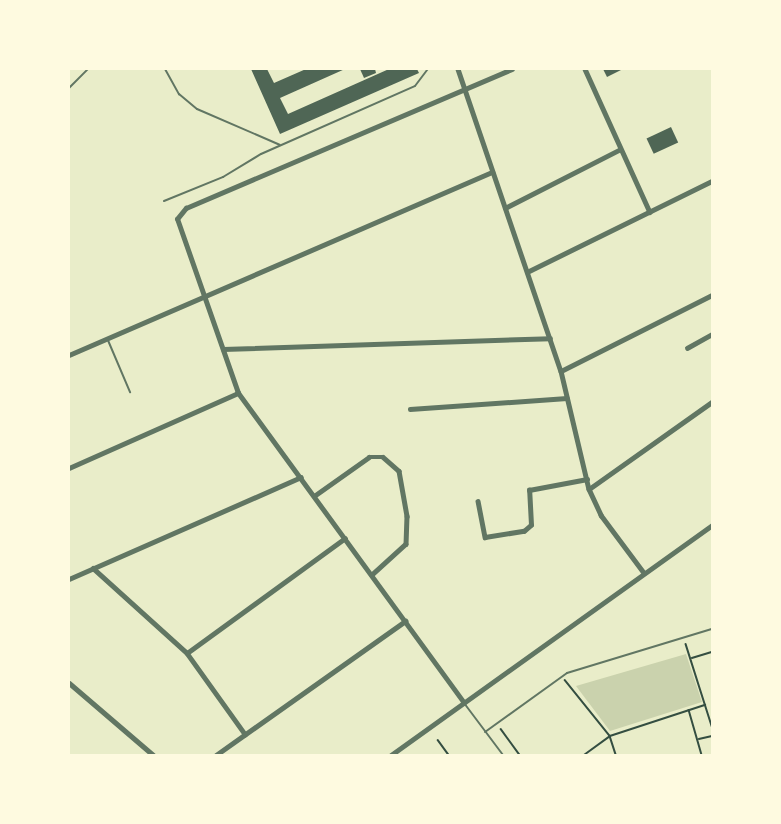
<!DOCTYPE html>
<style>
body{margin:0}
#map{position:relative;width:781px;height:824px;overflow:hidden;background:#e9edc9;font-family:Overpass,sans-serif}
div>[style]{position:absolute}
[style*='--x']{left:calc(var(--x)*1px);top:calc(var(--y)*1px);width:calc(var(--w)*1px);rotate:calc(var(--a)*1deg)}
.green>*{inset:0;background:#cad2ad}
.building>*{inset:0;background:#4f6655;transform-origin:0 0}
.path>*{height:1.5px;margin:-0.75px;padding:0 0.75px;transform-origin:0.75px;border-radius:0.75px;background:#344e41}
.service>*{height:2px;margin:-1px;padding:0 1px;transform-origin:1px;border-radius:1px;background:#617663}
.minor>*{height:4.5px;margin:-2.25px;padding:0 2.25px;transform-origin:2.25px;border-radius:2.25px;background:#617663}
.tertiary>*{height:5px;margin:-2.5px;padding:0 2.5px;transform-origin:2.5px;border-radius:2.5px;background:#617663}
span{translate:-50% -50%;white-space:nowrap;text-align:center;line-height:1.15;-webkit-text-stroke:6px #fefae0;paint-order:stroke}
.frame{position:absolute;inset:0;border:70px solid #fefae0;pointer-events:none}
</style>
<div id="map">
<div class="green">
<i style="clip-path:polygon(686px 654px,702px 702px,610px 731px,576px 686px)"></i>
</div>
<div class="building">
<i style="clip-path:polygon(251px 69px,267px 69px,274px 83px,306px 69px,345px 69px,280px 98px,288px 114px,389px 69px,417px 69px,419px 73px,280px 134px)"></i>
<i style="clip-path:polygon(360px 69px,375px 69px,376px 73px,364px 78px)"></i>
<i style="clip-path:polygon(603px 69px,623px 69px,607px 77px)"></i>
<i style="left:671px;top:127px;width:17px;height:27px;rotate:65deg"></i>
</div>
<div class="path">
<i style="--x:686;--y:644;--w:86;--a:72.4"></i>
<i style="--x:692;--y:658;--w:21;--a:-17"></i>
<i style="--x:565;--y:680;--w:72;--a:51.2"></i>
<i style="--x:610;--y:736;--w:20;--a:72"></i>
<i style="--x:689;--y:710;--w:47;--a:73.9"></i>
<i style="--x:501;--y:729;--w:32;--a:54"></i>
<i style="--x:699;--y:739;--w:13;--a:-13"></i>
<i style="--x:438;--y:740;--w:19;--a:54"></i>
<i style="--x:584;--y:755;--w:32;--a:-36"></i>
<i style="--x:610;--y:736;--w:100;--a:-18.1"></i>
</div>
<div class="service">
<i style="--x:165;--y:69;--w:29;--a:61"></i>
<i style="--x:179;--y:94;--w:23;--a:40"></i>
<i style="--x:197;--y:109;--w:90;--a:23.4"></i>
<i style="--x:69;--y:88;--w:27;--a:-45"></i>
<i style="--x:164;--y:201;--w:64;--a:-22.1"></i>
<i style="--x:223;--y:177;--w:44;--a:-31.2"></i>
<i style="--x:261;--y:154;--w:168;--a:-23.8"></i>
<i style="--x:415;--y:86;--w:21;--a:-53"></i>
<i style="--x:107;--y:338;--w:59;--a:66.9"></i>
<i style="--x:464;--y:703;--w:65;--a:53.1"></i>
<i style="--x:485;--y:732;--w:101;--a:-35.7"></i>
<i style="--x:567;--y:673;--w:152;--a:-16.9"></i>
</div>
<div class="minor">
<i style="--x:458;--y:69;--w:319;--a:71.2"></i>
<i style="--x:561;--y:371;--w:121;--a:76.7"></i>
<i style="--x:589;--y:489;--w:29;--a:65"></i>
<i style="--x:601;--y:515;--w:72;--a:53.4"></i>
<i style="--x:585;--y:69;--w:157;--a:65.6"></i>
<i style="--x:505;--y:208;--w:128;--a:-27"></i>
<i style="--x:527;--y:272;--w:206;--a:-26.2"></i>
<i style="--x:687;--y:348;--w:29;--a:-29"></i>
<i style="--x:223;--y:349;--w:327;--a:-1.9"></i>
<i style="--x:69;--y:355;--w:461;--a:-23.4"></i>
<i style="--x:561;--y:371;--w:169;--a:-26.7"></i>
<i style="--x:410;--y:409;--w:157;--a:-4"></i>
<i style="--x:69;--y:468;--w:185;--a:-23.9"></i>
<i style="--x:589;--y:489;--w:151;--a:-35.3"></i>
<i style="--x:314;--y:496;--w:67;--a:-35.3"></i>
<i style="--x:369;--y:457;--w:14;--a:0"></i>
<i style="--x:383;--y:457;--w:21;--a:41"></i>
<i style="--x:399;--y:471;--w:46;--a:79.9"></i>
<i style="--x:407;--y:516;--w:28;--a:92"></i>
<i style="--x:406;--y:544;--w:46;--a:137.6"></i>
<i style="--x:478;--y:501;--w:37;--a:79"></i>
<i style="--x:485;--y:537;--w:39;--a:-9"></i>
<i style="--x:524;--y:531;--w:9;--a:-41"></i>
<i style="--x:531;--y:525;--w:35;--a:-93"></i>
<i style="--x:529;--y:490;--w:59;--a:-10.7"></i>
<i style="--x:93;--y:568;--w:127;--a:42.1"></i>
<i style="--x:187;--y:653;--w:100;--a:54.4"></i>
<i style="--x:69;--y:579;--w:253;--a:-23.7"></i>
<i style="--x:187;--y:653;--w:195;--a:-36"></i>
<i style="--x:464;--y:703;--w:384;--a:-126.1"></i>
<i style="--x:238;--y:393;--w:184;--a:-109.3"></i>
<i style="--x:177;--y:219;--w:14;--a:-51"></i>
<i style="--x:186;--y:208;--w:354;--a:-23.1"></i>
<i style="--x:216;--y:755;--w:232;--a:-35.3"></i>
<i style="--x:391;--y:755;--w:395;--a:-35.6"></i>
</div>
<div class="tertiary">
<i style="--x:69;--y:683;--w:111;--a:40.6"></i>
</div>
<div class="frame"></div>
</div>
